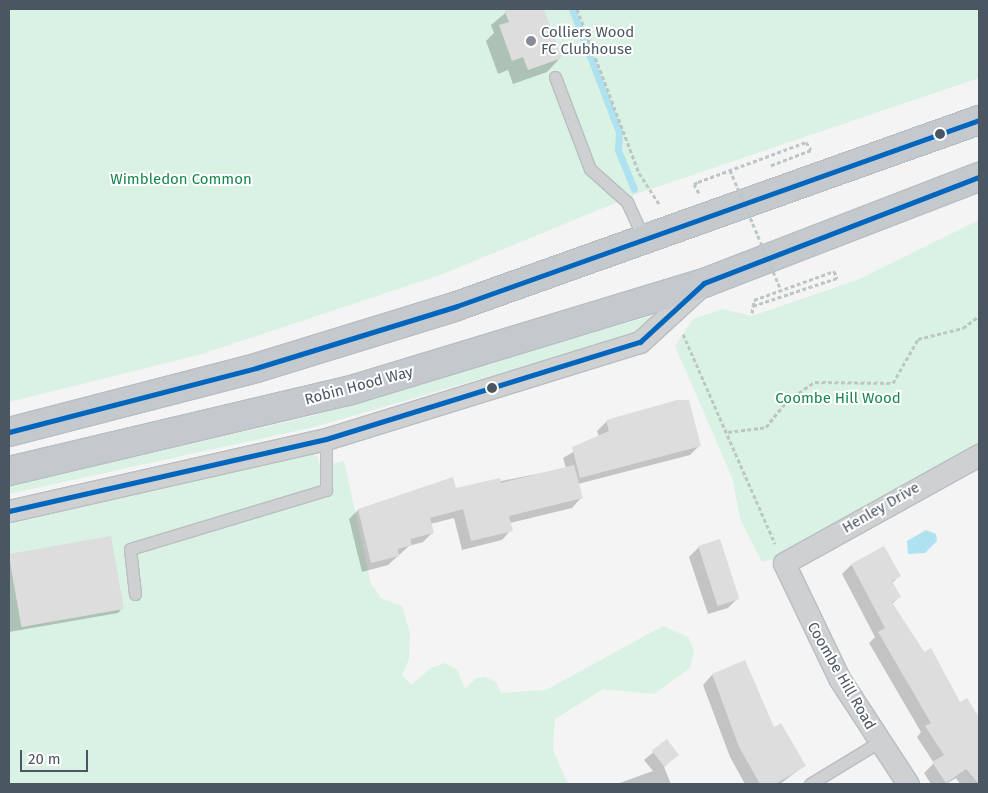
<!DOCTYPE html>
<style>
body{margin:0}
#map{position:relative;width:988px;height:793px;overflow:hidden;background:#f4f4f4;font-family:"Fira Sans",sans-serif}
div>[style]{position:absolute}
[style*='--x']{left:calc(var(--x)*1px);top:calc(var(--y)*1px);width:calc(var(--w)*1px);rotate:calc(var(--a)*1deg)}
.green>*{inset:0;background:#d9f2e3}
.water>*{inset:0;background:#aee2f0}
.shadow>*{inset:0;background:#0003}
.stream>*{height:7px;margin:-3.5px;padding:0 3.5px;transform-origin:3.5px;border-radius:3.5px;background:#aee2f0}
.building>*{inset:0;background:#ddddde;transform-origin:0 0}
.path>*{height:3px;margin-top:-1.5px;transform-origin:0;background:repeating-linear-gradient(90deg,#bcc7c4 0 4px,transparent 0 6.5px)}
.roads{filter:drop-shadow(1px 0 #b9bec3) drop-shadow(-1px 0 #b9bec3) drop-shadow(0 1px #b9bec3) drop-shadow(0 -1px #b9bec3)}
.service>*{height:11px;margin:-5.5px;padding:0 5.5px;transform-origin:5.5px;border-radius:5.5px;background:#ced0d2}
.minor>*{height:21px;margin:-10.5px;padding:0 10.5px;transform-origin:10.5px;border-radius:10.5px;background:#ced0d2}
.trunk>*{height:28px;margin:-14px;padding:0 14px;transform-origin:14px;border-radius:14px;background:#c4c9cd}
.path-bridge>*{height:3px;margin-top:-1.5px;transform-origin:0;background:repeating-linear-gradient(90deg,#bcc7c4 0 4px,transparent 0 6.5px)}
.bus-1>*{height:5px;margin:-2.5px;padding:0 2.5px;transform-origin:2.5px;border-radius:2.5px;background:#0065bd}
.dots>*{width:14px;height:14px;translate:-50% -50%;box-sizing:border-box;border:2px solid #fff;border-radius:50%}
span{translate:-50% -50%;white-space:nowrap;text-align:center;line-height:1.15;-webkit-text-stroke:4px #fff;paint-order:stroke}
.poi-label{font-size:15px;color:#4a5661}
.left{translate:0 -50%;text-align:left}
.park-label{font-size:15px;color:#17864f}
.street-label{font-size:15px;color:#4a5661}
.frame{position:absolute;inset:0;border:10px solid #4a5661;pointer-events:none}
.scale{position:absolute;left:20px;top:750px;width:68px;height:22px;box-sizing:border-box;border:2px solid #4a5661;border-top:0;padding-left:6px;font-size:15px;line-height:18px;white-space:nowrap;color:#4a5661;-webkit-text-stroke:4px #fff;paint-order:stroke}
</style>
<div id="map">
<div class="green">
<i style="clip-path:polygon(9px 9px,979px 9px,979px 78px,642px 192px,443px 274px,202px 354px,9px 402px)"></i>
<i style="clip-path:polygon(979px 220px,979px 443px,867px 504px,793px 554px,762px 562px,740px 519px,733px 480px,675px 346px,693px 319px,722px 309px,752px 316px,857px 280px)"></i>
<i style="clip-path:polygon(657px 314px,629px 336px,314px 427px,9px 494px,9px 486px,312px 416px)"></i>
<i style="clip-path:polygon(311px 454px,318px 457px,320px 467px,344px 461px,371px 584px,381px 598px,402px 606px,410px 633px,409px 659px,402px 675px,411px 685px,431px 668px,445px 663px,457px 670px,465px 689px,476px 678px,485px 677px,496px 682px,501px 693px,546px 690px,663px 626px,688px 637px,694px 650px,690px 668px,654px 694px,603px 689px,555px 719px,553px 750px,568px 784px,9px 784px,9px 524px)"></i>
</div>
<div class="water">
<i style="clip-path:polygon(926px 530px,936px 534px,937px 541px,925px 553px,908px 554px,907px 541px)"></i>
</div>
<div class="shadow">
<i style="clip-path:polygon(543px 9px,561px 57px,547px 72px,513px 84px,508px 70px,498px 74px,486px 41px,494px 33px,491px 25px,510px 9px)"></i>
<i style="clip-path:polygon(607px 421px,700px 445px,690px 455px,578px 484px,581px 498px,572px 508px,510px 523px,511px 530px,502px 540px,462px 550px,454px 518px,430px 524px,432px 533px,423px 542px,409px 546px,388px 565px,362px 572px,349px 519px,358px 510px,566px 468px,563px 458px,599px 437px,597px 431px)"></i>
<i style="clip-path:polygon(110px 538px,122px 608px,118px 613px,9px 632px,9px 556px)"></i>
<i style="clip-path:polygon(699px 547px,738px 598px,728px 608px,708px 614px,689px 557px)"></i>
<i style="clip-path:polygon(851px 565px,899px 576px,892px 583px,899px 597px,892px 604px,959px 704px,966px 700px,979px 720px,979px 784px,960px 784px,956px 778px,946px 784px,931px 784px,924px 773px,934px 763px,917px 737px,921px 732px,869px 643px,875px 637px,842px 574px)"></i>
<i style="clip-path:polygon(745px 662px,773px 729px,804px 766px,780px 784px,745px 784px,730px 757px,703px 685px,712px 675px)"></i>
<i style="clip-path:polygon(667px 741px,677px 755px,664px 767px,671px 784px,617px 784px,653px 771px,644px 760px)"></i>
</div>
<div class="stream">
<i style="--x:572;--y:9;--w:132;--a:69.1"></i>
<i style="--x:619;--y:132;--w:18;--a:93"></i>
<i style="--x:618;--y:150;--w:42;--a:67.7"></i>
</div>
<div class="building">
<i style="clip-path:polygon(504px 9px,544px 9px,562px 58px,528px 70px,523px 57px,512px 61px,499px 25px,509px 22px)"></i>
<i style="clip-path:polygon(677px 400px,689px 400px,701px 446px,580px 478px,572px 447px,609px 431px,606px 420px)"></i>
<i style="clip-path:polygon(574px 465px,583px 498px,509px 516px,513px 531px,471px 541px,463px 509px,430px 518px,434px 533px,410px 539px,412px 545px,398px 549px,399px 556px,371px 563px,358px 509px,453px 477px,456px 488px,500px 478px,501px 483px)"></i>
<i style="left:111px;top:536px;width:74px;height:104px;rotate:80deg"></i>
<i style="left:720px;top:539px;width:63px;height:23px;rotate:72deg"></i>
<i style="clip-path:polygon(884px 546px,901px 576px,892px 581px,901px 597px,892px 602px,924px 652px,931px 648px,960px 702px,967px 698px,979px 717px,979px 784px,966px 769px,946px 783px,932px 762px,944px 755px,925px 726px,931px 723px,878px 632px,885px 628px,851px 564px)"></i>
<i style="clip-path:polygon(745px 660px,774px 727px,781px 723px,806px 766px,775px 784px,760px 784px,739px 747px,712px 674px)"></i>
<i style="left:667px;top:739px;width:20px;height:19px;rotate:53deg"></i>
</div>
<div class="path">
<i style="--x:577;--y:9;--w:175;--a:69.3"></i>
<i style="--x:639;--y:173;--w:37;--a:57"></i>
<i style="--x:699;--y:193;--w:10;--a:-119"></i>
<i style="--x:694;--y:184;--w:4;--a:-27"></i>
<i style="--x:698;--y:182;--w:115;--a:-20.3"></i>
<i style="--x:806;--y:142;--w:9;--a:58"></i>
<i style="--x:811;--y:150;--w:45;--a:159.1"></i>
<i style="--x:752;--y:313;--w:13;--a:-81"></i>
<i style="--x:754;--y:300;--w:85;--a:-19.9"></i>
<i style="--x:834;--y:271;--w:8;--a:67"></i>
<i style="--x:837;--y:278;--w:89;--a:161.6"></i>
<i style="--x:683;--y:334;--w:229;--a:66.3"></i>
<i style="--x:728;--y:432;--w:38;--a:-7"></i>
<i style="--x:766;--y:427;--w:35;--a:-51"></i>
<i style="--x:788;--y:400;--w:32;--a:-34"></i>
<i style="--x:815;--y:382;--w:78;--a:0.7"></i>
<i style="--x:893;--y:383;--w:51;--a:-60.4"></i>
<i style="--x:918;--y:339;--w:46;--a:-13.7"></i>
<i style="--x:963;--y:328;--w:20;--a:-37"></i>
</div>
<div class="roads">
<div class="service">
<i style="--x:555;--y:77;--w:98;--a:69.2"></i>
<i style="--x:590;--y:169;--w:50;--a:41.7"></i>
<i style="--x:627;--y:202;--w:41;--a:65.3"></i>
<i style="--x:135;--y:594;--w:45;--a:-96.3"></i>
<i style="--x:130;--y:549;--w:205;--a:-16.8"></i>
<i style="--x:326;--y:490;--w:51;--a:-90"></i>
<i style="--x:810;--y:784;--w:81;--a:-31.3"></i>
</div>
<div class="minor">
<i style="--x:9;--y:511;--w:325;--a:-12.8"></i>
<i style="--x:326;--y:439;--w:329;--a:-17.2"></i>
<i style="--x:640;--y:342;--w:84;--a:-42.6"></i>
<i style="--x:908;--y:784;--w:126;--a:-123.1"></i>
<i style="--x:839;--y:678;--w:127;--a:-115.6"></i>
<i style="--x:784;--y:563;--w:223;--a:-29"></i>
</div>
<div class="trunk">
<i style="--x:9;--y:432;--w:255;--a:-14.5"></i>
<i style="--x:256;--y:368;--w:210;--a:-17.1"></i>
<i style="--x:457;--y:306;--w:554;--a:-19.61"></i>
<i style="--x:9;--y:471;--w:348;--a:-13.3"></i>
<i style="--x:348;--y:391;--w:372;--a:-16.9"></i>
<i style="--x:704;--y:283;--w:295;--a:-21.1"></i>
</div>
</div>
<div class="path-bridge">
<i style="--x:730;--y:170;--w:130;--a:67"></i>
</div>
<div class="bus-1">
<i style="--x:9;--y:432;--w:255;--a:-14.5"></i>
<i style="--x:256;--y:368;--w:210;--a:-17.1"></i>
<i style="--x:457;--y:306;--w:554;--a:-19.61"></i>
<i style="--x:9;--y:511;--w:325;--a:-12.8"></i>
<i style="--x:326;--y:439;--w:329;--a:-17.2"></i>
<i style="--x:640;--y:342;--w:87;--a:-42.7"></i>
<i style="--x:704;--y:283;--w:295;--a:-21.1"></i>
</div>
<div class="dots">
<i style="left:531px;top:41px;background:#868d94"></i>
<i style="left:940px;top:134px;background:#4a5661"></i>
<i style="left:492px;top:388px;background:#4a5661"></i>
</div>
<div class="poi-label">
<span class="left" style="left:541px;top:41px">Colliers Wood<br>FC Clubhouse</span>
</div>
<div class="park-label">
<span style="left:181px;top:180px">Wimbledon Common</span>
<span style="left:838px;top:399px">Coombe Hill Wood</span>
</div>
<div class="street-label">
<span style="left:359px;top:386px;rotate:-15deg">Robin Hood Way</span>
<span style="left:881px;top:508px;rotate:-30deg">Henley Drive</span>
<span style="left:841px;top:676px;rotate:60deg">Coombe Hill Road</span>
</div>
<div class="frame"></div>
<div class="scale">20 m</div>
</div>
